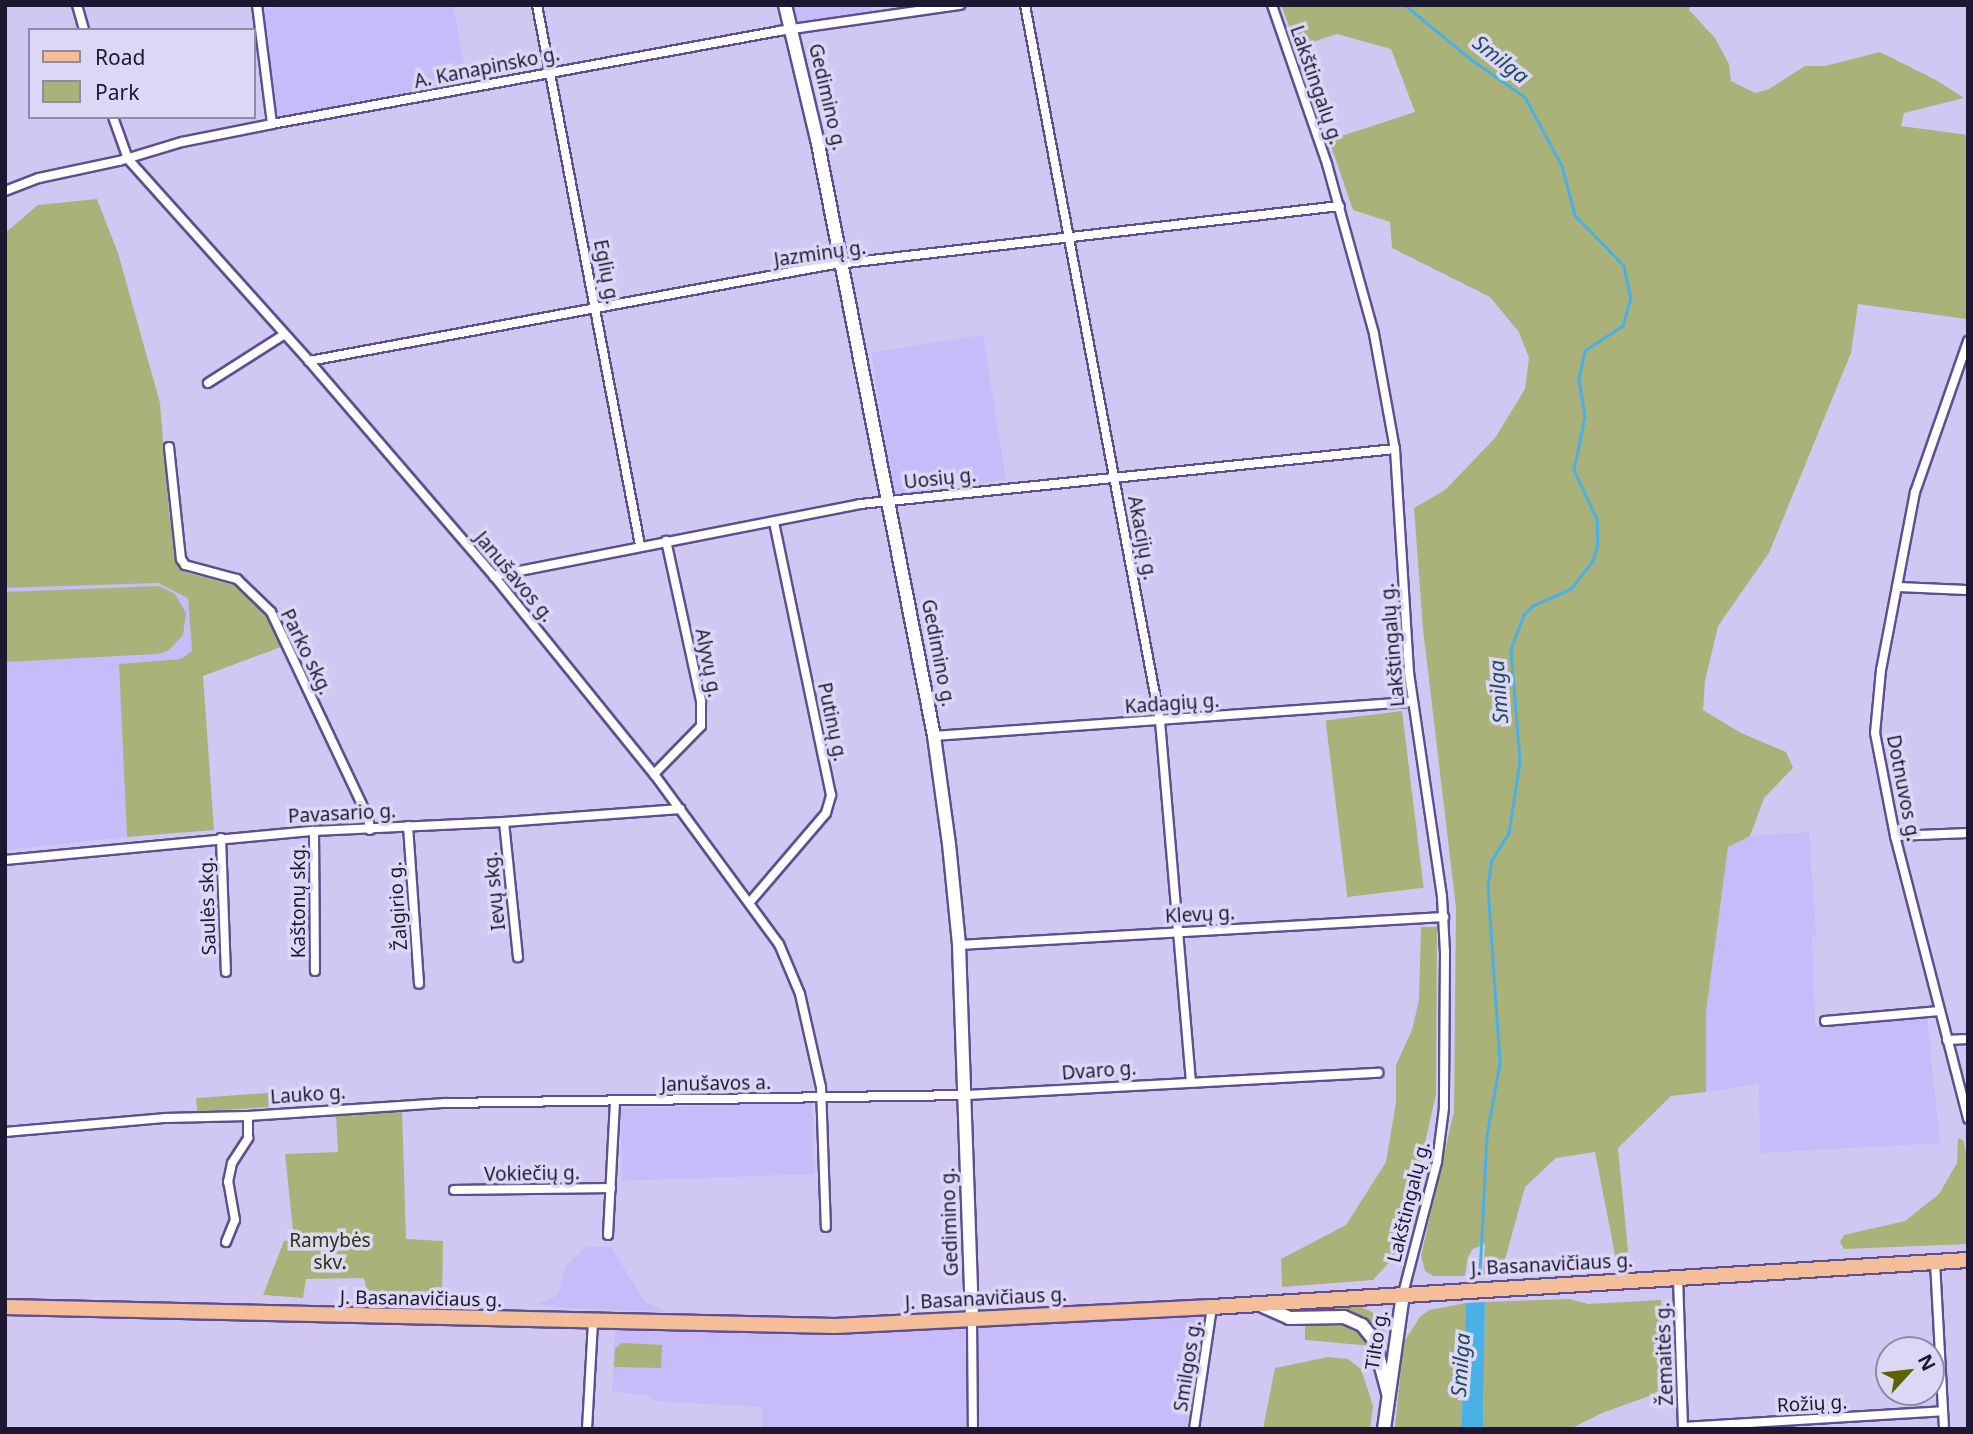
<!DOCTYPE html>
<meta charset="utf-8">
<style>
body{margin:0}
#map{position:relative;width:1973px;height:1434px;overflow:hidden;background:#d0c8f3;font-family:"Noto Sans",sans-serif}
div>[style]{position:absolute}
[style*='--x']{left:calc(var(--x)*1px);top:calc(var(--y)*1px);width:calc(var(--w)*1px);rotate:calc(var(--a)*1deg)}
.built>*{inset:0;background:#c7bbfa;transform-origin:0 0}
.green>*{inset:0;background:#abb279;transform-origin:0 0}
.water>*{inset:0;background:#49b1e5}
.stream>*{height:2.5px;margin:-1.25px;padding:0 1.25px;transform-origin:1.25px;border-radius:1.25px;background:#49b1e5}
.roads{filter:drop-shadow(2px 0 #5f4f8f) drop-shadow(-2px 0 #5f4f8f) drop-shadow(0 2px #5f4f8f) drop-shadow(0 -2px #5f4f8f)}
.street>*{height:8px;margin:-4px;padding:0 4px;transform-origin:4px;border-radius:4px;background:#fff}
.secondary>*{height:12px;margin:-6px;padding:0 6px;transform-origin:6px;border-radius:6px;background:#fff}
.primary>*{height:14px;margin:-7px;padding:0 7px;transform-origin:7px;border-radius:7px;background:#f3be99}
span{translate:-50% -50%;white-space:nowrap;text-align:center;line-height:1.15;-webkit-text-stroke:7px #dcd7f5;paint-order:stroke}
.street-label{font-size:19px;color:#1e1732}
.park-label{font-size:19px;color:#303309}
.water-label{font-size:21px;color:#1f4a60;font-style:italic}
.frame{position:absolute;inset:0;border:7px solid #1e1732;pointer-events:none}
.legend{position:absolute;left:28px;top:28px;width:228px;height:91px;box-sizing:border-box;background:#dcd7f5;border:2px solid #908aa7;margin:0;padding:9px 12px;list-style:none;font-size:21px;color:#1e1732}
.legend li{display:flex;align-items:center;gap:14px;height:35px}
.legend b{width:35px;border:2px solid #908aa7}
.north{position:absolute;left:1875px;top:1336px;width:70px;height:70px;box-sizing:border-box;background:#dcd7f5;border:2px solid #908aa7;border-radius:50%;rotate:63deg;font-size:19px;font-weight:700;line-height:28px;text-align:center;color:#1e1732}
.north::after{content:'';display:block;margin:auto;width:24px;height:32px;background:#5e6300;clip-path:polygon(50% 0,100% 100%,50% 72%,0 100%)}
</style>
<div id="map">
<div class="built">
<i style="clip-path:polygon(286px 5px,453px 5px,467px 80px,282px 116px,276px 111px,263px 10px)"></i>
<i style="clip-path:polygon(791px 5px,871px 5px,873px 13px,797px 27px)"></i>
<i style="left:983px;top:335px;width:146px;height:113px;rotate:81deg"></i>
<i style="clip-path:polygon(158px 583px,188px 598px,192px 651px,181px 659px,119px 664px,127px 837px,5px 850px,5px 588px)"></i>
<i style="clip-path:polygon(1809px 832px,1816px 936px,1812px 937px,1815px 1027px,1927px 1018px,1940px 1143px,1760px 1153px,1759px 1084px,1706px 1092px,1706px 1012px,1728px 847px,1750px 836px)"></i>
<i style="left:812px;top:1102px;width:72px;height:192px;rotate:88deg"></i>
<i style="clip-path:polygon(586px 1247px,611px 1247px,645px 1302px,668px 1312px,563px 1308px,536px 1304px,553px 1298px,559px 1292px,565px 1266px)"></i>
<i style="clip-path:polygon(1201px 1317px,1187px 1429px,762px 1429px,762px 1407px,652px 1401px,651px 1396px,612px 1391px,615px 1330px,845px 1330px)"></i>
</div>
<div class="green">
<i style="clip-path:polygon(1281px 5px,1690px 5px,1689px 10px,1715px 38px,1729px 64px,1731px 81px,1755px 93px,1769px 89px,1805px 66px,1825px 66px,1880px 52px,1936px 80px,1964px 98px,1904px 113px,1901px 126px,1968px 135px,1966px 319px,1858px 304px,1851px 353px,1769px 553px,1718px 626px,1705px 681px,1703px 710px,1741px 733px,1786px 752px,1793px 768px,1764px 798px,1750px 836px,1728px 847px,1706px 1012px,1706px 1092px,1671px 1096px,1618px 1148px,1629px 1260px,1616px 1260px,1595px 1152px,1556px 1158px,1525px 1187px,1501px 1274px,1483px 1275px,1485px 1244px,1473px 1249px,1468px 1257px,1465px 1276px,1433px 1276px,1425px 1271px,1421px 1256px,1454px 1111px,1456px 908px,1423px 629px,1414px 508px,1445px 490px,1495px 438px,1525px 389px,1529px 358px,1519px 332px,1490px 297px,1392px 248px,1390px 222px,1353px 210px,1329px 140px,1415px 112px,1391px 49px,1337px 34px,1297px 47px)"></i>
<i style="clip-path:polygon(97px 199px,118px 253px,160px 403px,169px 512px,178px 565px,185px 572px,233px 585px,265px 613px,281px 647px,203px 676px,214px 830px,127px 837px,119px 664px,181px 659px,192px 651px,188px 598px,158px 583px,5px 588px,5px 233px,38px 205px)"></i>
<i style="clip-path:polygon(159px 586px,175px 594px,186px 613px,183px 635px,168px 651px,157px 654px,5px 662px,5px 592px)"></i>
<i style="left:1402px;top:711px;width:178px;height:77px;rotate:83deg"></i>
<i style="clip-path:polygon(1421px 927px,1437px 927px,1436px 1094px,1417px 1179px,1394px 1257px,1373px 1280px,1282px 1287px,1281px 1259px,1346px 1225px,1386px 1162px,1396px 1102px,1396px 1065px,1412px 1030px,1419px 1000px)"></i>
<i style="left:268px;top:1093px;width:14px;height:72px;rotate:86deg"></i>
<i style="clip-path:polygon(402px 1110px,406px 1239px,443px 1241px,442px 1303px,370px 1302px,364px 1278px,306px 1279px,303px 1298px,263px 1295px,284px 1241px,294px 1240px,285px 1154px,338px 1152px,336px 1115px)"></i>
<i style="clip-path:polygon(1958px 1138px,1963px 1140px,1968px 1161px,1968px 1244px,1844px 1249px,1840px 1242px,1844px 1235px,1905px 1221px,1939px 1194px,1957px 1163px)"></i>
<i style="clip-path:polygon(1570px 1299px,1588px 1304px,1661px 1300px,1666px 1390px,1602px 1413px,1570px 1429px,1483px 1429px,1485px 1302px)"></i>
<i style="clip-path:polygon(1352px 1303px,1374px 1313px,1382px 1324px,1386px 1335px,1385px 1351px,1372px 1346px,1305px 1340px,1305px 1322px,1274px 1309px)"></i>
<i style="clip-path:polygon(1466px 1303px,1461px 1429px,1395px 1429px,1403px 1343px,1420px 1317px,1429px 1310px)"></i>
<i style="clip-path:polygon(622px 1343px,662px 1345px,661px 1368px,614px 1367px,615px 1348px)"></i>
<i style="clip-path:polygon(1328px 1357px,1348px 1359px,1361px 1369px,1373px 1406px,1370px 1429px,1263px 1429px,1275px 1368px)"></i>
</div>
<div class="water">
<i style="clip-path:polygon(1485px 1302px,1483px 1429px,1461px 1429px,1466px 1303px)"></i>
</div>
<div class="stream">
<i style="--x:1405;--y:5;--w:87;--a:39.4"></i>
<i style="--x:1472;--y:60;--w:65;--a:34.9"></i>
<i style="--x:1525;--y:97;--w:78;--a:61.8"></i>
<i style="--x:1562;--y:166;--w:51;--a:75.1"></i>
<i style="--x:1575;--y:215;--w:71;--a:46.1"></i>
<i style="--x:1624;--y:266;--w:33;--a:78"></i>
<i style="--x:1631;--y:298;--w:29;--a:106"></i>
<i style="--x:1623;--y:326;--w:45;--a:146.7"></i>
<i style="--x:1585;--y:351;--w:29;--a:102"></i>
<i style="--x:1579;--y:379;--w:38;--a:81"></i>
<i style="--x:1585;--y:417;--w:54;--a:101.7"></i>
<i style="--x:1574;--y:470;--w:54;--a:64.9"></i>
<i style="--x:1597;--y:519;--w:25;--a:88"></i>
<i style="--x:1598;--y:544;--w:18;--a:106"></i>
<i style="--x:1593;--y:561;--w:36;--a:128"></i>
<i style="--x:1571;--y:589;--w:42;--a:155.9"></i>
<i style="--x:1533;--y:606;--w:13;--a:135"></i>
<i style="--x:1524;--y:615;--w:36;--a:111"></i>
<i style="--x:1511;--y:649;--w:113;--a:85.4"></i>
<i style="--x:1520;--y:762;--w:72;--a:98.8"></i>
<i style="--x:1509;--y:833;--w:32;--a:122"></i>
<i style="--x:1492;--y:860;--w:26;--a:99"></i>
<i style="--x:1488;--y:886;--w:177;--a:86.1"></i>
<i style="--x:1500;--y:1063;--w:74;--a:100.1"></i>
<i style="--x:1487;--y:1136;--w:139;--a:92.9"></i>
</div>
<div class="roads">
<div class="street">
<i style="--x:77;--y:5;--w:26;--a:74"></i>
<i style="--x:257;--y:5;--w:120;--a:82.8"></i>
<i style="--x:537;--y:5;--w:550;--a:79.2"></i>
<i style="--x:1025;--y:5;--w:729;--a:79.32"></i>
<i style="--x:1160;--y:721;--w:361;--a:85.1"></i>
<i style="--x:1272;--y:5;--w:168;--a:70.9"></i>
<i style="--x:1327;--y:164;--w:176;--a:74.5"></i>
<i style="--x:1374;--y:334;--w:117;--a:79.7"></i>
<i style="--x:1395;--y:449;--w:224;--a:86.4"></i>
<i style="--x:1409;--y:673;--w:226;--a:81.6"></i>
<i style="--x:1442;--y:897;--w:55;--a:86.9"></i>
<i style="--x:1445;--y:952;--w:156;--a:90.4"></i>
<i style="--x:1444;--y:1108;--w:54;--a:97.4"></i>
<i style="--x:1437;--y:1162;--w:135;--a:104.5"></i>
<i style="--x:113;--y:117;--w:45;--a:70.3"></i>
<i style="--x:128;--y:159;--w:271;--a:48.1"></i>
<i style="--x:309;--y:361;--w:284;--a:49.3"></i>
<i style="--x:494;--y:576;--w:255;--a:51.1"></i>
<i style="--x:654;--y:774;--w:211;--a:53.7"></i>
<i style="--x:779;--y:944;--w:54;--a:67.2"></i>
<i style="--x:800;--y:994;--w:95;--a:77.3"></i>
<i style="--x:821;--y:1087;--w:140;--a:88"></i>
<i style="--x:5;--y:191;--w:36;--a:-21"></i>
<i style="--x:39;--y:178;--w:82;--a:-12"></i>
<i style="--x:119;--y:161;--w:66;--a:-16.8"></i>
<i style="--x:182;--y:142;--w:92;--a:-11.3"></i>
<i style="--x:272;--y:124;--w:515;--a:-10.39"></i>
<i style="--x:779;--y:31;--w:183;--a:-8.2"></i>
<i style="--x:1968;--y:341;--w:160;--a:109.3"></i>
<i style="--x:1915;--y:492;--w:181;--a:100.8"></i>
<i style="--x:1881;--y:670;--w:63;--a:95.4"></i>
<i style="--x:1875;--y:733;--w:105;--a:79"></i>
<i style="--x:1895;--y:836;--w:292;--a:75.5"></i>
<i style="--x:309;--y:361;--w:529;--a:-10.46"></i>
<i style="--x:829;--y:265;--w:514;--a:-6.59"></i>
<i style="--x:208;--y:383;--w:91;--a:-32.5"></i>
<i style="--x:169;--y:447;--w:113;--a:83.9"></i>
<i style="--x:181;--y:559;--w:7;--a:56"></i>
<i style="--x:185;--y:565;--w:54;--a:15.1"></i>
<i style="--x:237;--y:579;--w:47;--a:44.1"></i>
<i style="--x:271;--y:612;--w:227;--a:64.7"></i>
<i style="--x:368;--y:817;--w:13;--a:81"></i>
<i style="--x:494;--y:576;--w:373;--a:-11.1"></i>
<i style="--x:860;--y:504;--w:538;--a:-5.87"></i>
<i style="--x:1897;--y:587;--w:71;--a:2.4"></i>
<i style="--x:934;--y:736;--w:480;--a:-4.1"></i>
<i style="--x:654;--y:774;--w:67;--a:-45.6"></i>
<i style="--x:701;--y:726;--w:25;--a:-90"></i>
<i style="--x:701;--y:701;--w:164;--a:-102.3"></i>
<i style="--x:504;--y:822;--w:136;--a:84.1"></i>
<i style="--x:408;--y:826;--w:158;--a:86"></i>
<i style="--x:314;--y:831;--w:140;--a:89.6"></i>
<i style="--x:1895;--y:836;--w:73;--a:-2.4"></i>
<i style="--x:221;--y:838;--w:134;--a:87.9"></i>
<i style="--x:5;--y:860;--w:310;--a:-5.4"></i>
<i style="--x:314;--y:831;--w:190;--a:-2.7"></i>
<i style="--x:504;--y:822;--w:177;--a:-4.2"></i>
<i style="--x:750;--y:902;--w:117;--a:-49.5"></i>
<i style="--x:826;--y:813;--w:19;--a:-74"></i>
<i style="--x:831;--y:795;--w:279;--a:-101.8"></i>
<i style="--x:959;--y:945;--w:486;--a:-3.3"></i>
<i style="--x:1825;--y:1021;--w:115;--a:-5"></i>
<i style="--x:1947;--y:1040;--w:21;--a:-3"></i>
<i style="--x:5;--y:1132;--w:162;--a:-5"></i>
<i style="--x:166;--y:1118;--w:82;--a:-1.4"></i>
<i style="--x:248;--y:1116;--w:198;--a:-3.8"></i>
<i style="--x:446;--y:1103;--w:520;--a:-0.88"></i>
<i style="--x:966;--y:1095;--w:413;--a:-3.1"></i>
<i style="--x:454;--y:1190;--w:157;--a:-0.7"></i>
<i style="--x:608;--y:1235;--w:133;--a:-87"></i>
<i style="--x:226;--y:1242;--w:24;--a:-68"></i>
<i style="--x:235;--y:1220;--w:39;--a:-100"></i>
<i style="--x:228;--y:1182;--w:19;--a:-78"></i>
<i style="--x:232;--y:1163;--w:30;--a:-57"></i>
<i style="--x:248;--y:1138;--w:22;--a:-90"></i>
<i style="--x:1935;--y:1262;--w:167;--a:86.9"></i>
<i style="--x:1678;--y:1277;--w:152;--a:88.1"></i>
<i style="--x:972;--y:1320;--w:109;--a:89.5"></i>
<i style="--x:1683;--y:1427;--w:260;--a:-3.5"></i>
<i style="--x:587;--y:1429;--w:106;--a:-86.8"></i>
<i style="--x:1194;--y:1429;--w:123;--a:-81.6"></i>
</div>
<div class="secondary">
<i style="--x:785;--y:5;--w:138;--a:76.6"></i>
<i style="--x:817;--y:139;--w:608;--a:78.91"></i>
<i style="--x:934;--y:736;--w:109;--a:82.1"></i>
<i style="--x:949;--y:844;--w:101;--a:84.3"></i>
<i style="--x:959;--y:945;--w:375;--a:88"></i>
<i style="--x:1258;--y:1304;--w:34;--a:24"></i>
<i style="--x:1289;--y:1318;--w:55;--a:-1"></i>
<i style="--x:1344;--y:1317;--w:20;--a:24"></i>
<i style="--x:1362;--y:1325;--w:19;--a:51"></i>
<i style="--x:1374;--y:1340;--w:55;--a:75.2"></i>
<i style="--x:1384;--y:1429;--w:137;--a:-82"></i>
</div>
<div class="primary">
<i style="--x:5;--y:1307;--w:830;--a:1.31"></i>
<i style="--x:835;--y:1326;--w:377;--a:-2.9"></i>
<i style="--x:1212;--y:1307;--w:757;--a:-3.56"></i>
</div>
</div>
<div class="street-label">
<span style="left:487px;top:68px;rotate:-11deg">A. Kanapinsko g.</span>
<span style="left:1316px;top:85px;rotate:71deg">Lakštingalų g.</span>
<span style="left:827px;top:97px;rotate:77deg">Gedimino g.</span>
<span style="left:820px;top:254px;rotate:-8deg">Jazminų g.</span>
<span style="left:606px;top:272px;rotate:79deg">Eglių g.</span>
<span style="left:940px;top:479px;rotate:-6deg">Uosių g.</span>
<span style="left:1142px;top:538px;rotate:79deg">Akacijų g.</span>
<span style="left:514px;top:577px;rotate:50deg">Janušavos g.</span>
<span style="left:1393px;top:645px;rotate:-95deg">Lakštingalų g.</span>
<span style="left:306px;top:652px;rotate:64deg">Parko skg.</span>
<span style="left:938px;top:653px;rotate:79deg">Gedimino g.</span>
<span style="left:708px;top:663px;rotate:79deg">Alyvų g.</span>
<span style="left:1172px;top:704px;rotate:-4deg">Kadagių g.</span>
<span style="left:832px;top:722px;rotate:78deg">Putinų g.</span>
<span style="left:1903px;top:788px;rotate:79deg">Dotnuvos g.</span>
<span style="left:342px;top:814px;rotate:-3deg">Pavasario g.</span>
<span style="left:495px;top:891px;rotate:-96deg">Ievų skg.</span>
<span style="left:299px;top:901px;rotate:-90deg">Kaštonų skg.</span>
<span style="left:208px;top:906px;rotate:-92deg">Saulės skg.</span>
<span style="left:398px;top:906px;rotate:-94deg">Žalgirio g.</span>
<span style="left:1200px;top:915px;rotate:-3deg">Klevų g.</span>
<span style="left:1099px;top:1071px;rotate:-4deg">Dvaro g.</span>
<span style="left:716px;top:1084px;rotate:-1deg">Janušavos a.</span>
<span style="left:308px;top:1095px;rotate:-4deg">Lauko g.</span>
<span style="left:532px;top:1174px;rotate:-1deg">Vokiečių g.</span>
<span style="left:1409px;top:1202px;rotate:-76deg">Lakštingalų g.</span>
<span style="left:950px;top:1222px;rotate:-92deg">Gedimino g.</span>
<span style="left:1552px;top:1265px;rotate:-3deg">J. Basanavičiaus g.</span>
<span style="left:421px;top:1299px;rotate:1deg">J. Basanavičiaus g.</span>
<span style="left:986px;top:1299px;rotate:-3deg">J. Basanavičiaus g.</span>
<span style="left:1377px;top:1340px;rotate:-81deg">Tilto g.</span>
<span style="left:1665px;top:1354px;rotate:-92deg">Žemaitės g.</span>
<span style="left:1188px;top:1366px;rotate:-81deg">Smilgos g.</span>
<span style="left:1812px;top:1404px;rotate:-3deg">Rožių g.</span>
</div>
<div class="park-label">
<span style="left:330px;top:1252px">Ramybės<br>skv.</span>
</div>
<div class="water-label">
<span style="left:1501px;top:59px;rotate:38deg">Smilga</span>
<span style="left:1498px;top:692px;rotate:-94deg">Smilga</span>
<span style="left:1460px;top:1365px;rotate:-86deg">Smilga</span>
</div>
<div class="frame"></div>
<ul class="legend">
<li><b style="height:9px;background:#f3be99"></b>Road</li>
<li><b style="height:19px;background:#abb279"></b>Park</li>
</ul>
<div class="north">N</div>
</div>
